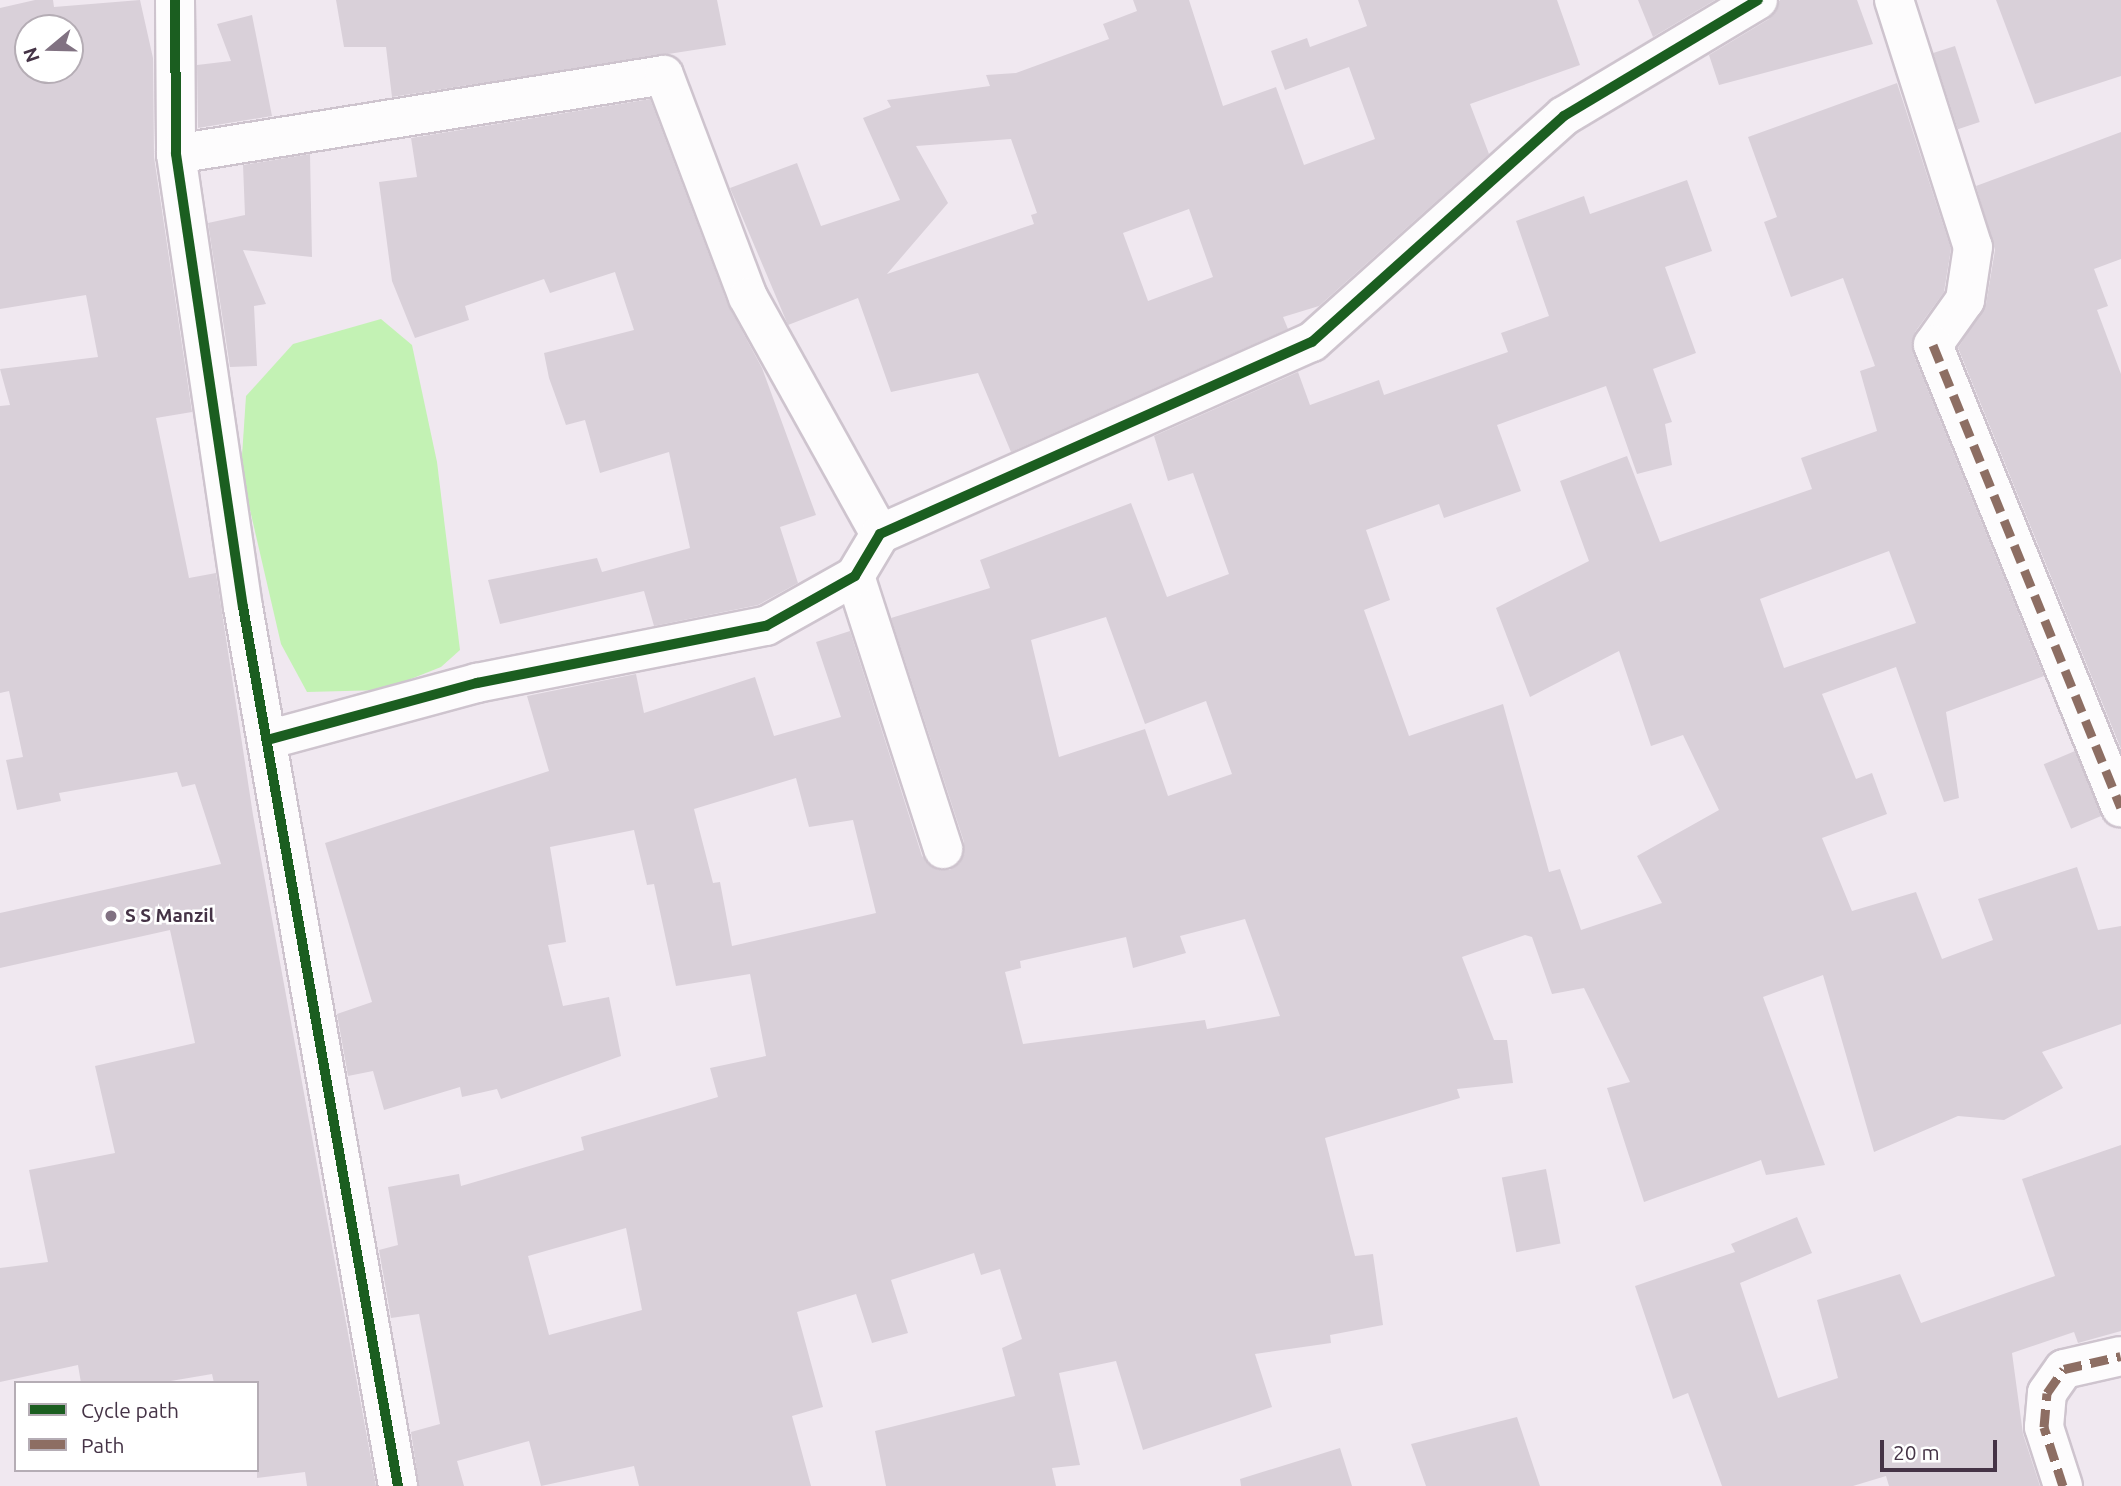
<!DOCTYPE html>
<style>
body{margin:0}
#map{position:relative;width:2121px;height:1486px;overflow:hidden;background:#f0e8f0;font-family:Ubuntu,sans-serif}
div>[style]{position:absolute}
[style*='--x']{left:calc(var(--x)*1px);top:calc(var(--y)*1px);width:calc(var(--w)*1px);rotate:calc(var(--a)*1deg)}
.water>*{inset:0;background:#c3f2b4}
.building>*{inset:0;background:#d9d0d9;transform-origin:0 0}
.roads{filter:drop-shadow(2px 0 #cec4ce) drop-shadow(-2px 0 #cec4ce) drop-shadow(0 2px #cec4ce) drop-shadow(0 -2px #cec4ce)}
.minor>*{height:38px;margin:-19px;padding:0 19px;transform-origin:19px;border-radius:19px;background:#fdfcfd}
.quiet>*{height:9px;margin-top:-4.5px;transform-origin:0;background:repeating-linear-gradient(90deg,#8d6e63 0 18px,transparent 0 27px)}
.cycleway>*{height:10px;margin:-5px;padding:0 5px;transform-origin:5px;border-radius:5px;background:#1b5e20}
.dots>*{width:19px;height:19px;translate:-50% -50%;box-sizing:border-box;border:4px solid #fff;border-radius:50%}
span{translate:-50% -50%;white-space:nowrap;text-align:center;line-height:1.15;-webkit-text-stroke:5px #fff;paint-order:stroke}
.poi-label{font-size:19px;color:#453346;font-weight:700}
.left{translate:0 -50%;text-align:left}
.legend{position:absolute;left:14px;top:1381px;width:245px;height:91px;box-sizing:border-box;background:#fff;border:2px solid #b5adb5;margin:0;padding:9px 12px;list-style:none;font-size:21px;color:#453346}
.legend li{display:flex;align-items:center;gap:14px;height:35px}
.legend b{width:35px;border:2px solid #b5adb5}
.north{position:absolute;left:14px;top:14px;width:70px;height:70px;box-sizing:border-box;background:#fff;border:2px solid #b5adb5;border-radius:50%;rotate:251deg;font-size:19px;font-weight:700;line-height:28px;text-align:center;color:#453346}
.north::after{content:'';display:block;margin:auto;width:24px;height:32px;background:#817282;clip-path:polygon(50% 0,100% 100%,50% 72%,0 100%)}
.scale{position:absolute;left:1880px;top:1440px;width:117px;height:32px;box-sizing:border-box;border:4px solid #453346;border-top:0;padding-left:9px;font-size:21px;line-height:24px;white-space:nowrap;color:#453346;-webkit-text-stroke:5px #fff;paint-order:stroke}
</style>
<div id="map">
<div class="water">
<i style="clip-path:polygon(381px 319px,412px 345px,437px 462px,460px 650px,441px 667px,383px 690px,307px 692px,281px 644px,241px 471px,246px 396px,293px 344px)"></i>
</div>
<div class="building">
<i style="clip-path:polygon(evenodd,35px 0,53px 0,54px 7px,140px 0,153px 58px,154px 157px,192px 412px,156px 418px,189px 578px,216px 573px,253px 815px,376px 1486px,307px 1486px,305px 1472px,257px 1478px,257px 1383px,214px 1383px,212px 1374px,159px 1383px,81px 1383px,78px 1365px,0 1382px,0 1268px,48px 1262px,29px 1170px,115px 1153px,95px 1066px,195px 1043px,170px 930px,0 968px,0 913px,221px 864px,195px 784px,182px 787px,177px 772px,59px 793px,61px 801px,17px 810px,6px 760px,23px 757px,9px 691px,0 693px,0 406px,10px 405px,0 369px,98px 357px,86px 295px,0 309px,0 8px,35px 0,28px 28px,70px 28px,70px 70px,28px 70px,28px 28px)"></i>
<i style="clip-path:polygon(336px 0,717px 0,726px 45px,392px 97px,386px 47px,344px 47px)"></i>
<i style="clip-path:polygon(evenodd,1133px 0,1189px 0,1223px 106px,1276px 87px,1304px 165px,1375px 139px,1349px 67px,1285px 90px,1271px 51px,1307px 38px,1310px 47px,1367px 26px,1358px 0,1557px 0,1580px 65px,1470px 104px,1489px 154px,1319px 306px,1283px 317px,1288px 329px,1011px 452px,978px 373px,891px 392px,858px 298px,788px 325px,730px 188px,797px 163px,821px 226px,900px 200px,863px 118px,891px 107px,887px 100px,990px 86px,986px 75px,1016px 73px,1109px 39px,1103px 24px,1137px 11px,1133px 0,1011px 139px,1037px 213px,1031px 215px,1034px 224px,887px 274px,948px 203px,916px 146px,1011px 139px,1133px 0,1189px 209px,1213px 277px,1148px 301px,1123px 233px,1189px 209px)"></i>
<i style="clip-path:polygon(1638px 0,1715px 0,1653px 37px)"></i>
<i style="clip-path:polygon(1780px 0,1857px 0,1873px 44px,1719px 85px,1709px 55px,1769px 19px)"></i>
<i style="clip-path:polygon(1996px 0,2121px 0,2121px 76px,2035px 104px)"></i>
<i style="clip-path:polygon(252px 15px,272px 116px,198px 128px,197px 65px,231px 61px,217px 24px)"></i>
<i style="left:1955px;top:46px;width:80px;height:23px;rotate:72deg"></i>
<i style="clip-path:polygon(evenodd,1897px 83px,1951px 249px,1944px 292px,1915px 332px,1913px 353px,2044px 676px,1946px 712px,1959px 798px,1944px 802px,1896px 667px,1822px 694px,1856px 779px,1872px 773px,1887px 814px,1822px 838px,1852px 911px,1916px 892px,1942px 959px,1993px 940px,1978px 899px,2077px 867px,2098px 930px,2121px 926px,2121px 1024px,2042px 1052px,2063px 1088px,2004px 1120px,1958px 1116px,1874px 1152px,1823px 975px,1763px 997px,1825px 1165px,1766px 1175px,1761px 1160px,1644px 1202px,1607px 1088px,1630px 1082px,1584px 988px,1552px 994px,1532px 937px,1525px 935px,1462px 957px,1494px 1040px,1507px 1040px,1513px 1083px,1457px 1089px,1460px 1098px,1325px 1138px,1355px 1256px,1373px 1254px,1383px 1325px,1330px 1335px,1331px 1343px,1255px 1354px,1272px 1407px,1143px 1450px,1116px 1361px,1059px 1373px,1080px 1465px,1052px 1468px,1056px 1486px,886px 1486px,875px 1431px,1015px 1396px,1002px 1348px,1022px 1339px,1000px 1269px,981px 1275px,974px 1253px,891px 1280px,908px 1333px,872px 1343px,856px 1294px,797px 1312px,823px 1407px,792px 1416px,811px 1486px,639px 1486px,634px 1466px,541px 1486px,529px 1441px,457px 1461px,464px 1486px,419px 1486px,411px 1432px,440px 1424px,419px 1314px,391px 1318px,379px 1250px,398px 1245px,388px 1187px,459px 1174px,461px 1186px,584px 1150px,581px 1137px,718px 1097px,710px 1068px,766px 1056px,750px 974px,676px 986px,654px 884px,647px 885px,634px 830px,550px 847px,566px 942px,548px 945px,563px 1006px,609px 997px,621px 1056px,501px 1099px,497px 1089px,462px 1097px,460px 1087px,384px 1110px,373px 1071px,348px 1076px,337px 1014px,372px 1002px,325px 843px,549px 771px,527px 696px,636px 674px,644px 713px,755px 677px,774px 736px,841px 717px,816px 642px,850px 631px,922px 856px,938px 870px,950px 870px,964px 854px,964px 842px,891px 618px,990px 588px,980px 560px,1131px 503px,1167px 597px,1229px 574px,1193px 473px,1168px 481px,1154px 436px,1298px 372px,1310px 405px,1379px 380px,1384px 395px,1508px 352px,1501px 333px,1549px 316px,1516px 221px,1584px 196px,1590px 214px,1687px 180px,1712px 251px,1665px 267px,1696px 353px,1653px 369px,1672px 422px,1665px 424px,1672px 465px,1637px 474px,1606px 386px,1497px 425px,1521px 491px,1444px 518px,1439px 504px,1366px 530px,1390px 600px,1364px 610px,1409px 736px,1503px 704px,1549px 872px,1560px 869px,1581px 930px,1662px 903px,1637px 856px,1719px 810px,1683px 735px,1651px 746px,1619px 651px,1530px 697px,1496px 608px,1589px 561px,1560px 481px,1627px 456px,1660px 542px,1812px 489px,1801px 458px,1877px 431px,1860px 371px,1875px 366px,1843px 278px,1791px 297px,1764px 222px,1777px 217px,1748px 137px,1897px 83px,1889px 551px,1916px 623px,1784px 668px,1760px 599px,1889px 551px,1897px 83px,1106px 617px,1145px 724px,1206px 701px,1232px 774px,1168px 796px,1145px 729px,1059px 757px,1031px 640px,1106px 617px,1897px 83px,796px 778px,809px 827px,853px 820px,876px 913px,732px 946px,720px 882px,713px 883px,694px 809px,796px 778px,1897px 83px,1245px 919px,1280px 1016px,1207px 1029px,1205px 1020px,1023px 1044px,1005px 972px,1021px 968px,1020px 961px,1126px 937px,1133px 968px,1186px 953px,1180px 936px,1245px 919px,1897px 83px,626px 1228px,642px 1310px,549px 1335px,528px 1256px,626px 1228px)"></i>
<i style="clip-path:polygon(650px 99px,728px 305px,762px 368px,816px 515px,780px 527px,798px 583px,758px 605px,654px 626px,644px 591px,500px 624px,488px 580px,597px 558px,602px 572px,690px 548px,669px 452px,600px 473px,585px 420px,566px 425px,549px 378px,544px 353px,634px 330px,615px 272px,550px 293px,544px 279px,465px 306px,469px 320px,415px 338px,392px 281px,379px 182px,417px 177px,411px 138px)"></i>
<i style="clip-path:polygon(2121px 132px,2121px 259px,2094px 269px,2108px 306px,2097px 310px,2121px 374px,2121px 749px,1958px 348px,1986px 304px,1995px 250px,1976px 186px)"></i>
<i style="clip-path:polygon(310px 154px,312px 257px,243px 250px,266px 304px,254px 306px,257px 366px,230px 367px,208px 223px,245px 215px,243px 165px)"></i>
<i style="left:2075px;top:751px;width:70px;height:34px;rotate:67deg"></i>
<i style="clip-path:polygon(2121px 1145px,2121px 1331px,2078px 1343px,2074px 1332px,2012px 1353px,2023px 1434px,2040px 1486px,1889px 1486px,1886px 1476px,1853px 1486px,1722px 1486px,1688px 1393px,1673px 1399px,1635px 1286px,1735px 1252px,1731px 1244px,1797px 1217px,1812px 1253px,1740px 1283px,1778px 1398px,1838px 1378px,1817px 1300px,1900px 1274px,1921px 1323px,2055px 1276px,2022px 1179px)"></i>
<i style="left:1546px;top:1169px;width:76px;height:45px;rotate:79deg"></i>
<i style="clip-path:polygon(1517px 1417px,1540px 1486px,1426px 1486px,1411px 1444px)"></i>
<i style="clip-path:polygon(1340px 1448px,1352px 1486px,1241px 1486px,1240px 1479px)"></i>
</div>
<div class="roads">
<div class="minor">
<i style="--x:175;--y:0;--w:154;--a:89.6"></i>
<i style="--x:176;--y:154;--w:458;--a:81.6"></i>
<i style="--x:243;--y:607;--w:893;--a:80"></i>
<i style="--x:1894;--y:0;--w:259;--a:72.3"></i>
<i style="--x:1973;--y:247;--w:54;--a:98.6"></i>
<i style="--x:1965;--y:300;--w:55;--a:125.4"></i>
<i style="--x:1933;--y:345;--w:499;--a:67.9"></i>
<i style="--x:176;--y:154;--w:494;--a:-9.2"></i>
<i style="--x:664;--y:75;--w:237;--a:69.3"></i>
<i style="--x:748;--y:297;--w:271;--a:60.9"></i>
<i style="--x:855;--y:576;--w:287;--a:72.1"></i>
<i style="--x:267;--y:740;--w:218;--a:-15.2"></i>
<i style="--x:477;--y:683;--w:295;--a:-11.2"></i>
<i style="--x:766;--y:626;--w:102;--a:-29.3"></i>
<i style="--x:855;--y:576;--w:49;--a:-59.2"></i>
<i style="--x:880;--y:534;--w:473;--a:-24"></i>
<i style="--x:1312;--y:342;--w:338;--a:-41.9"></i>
<i style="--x:1564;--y:116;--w:226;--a:-30.9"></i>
<i style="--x:2063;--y:1486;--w:62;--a:-107.9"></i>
<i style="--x:2044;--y:1427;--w:34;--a:-85"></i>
<i style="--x:2047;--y:1393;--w:29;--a:-55"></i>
<i style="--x:2064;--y:1369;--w:58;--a:-12.8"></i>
</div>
</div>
<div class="quiet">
<i style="--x:1933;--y:345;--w:499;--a:67.9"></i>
<i style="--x:2063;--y:1486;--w:62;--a:-107.9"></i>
<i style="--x:2044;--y:1427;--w:34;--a:-85"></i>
<i style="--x:2047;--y:1393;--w:29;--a:-55"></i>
<i style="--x:2064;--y:1369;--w:58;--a:-12.8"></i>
</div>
<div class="cycleway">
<i style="--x:175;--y:0;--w:154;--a:89.6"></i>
<i style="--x:176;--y:154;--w:458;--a:81.6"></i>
<i style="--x:243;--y:607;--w:893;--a:80"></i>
<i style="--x:267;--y:740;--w:218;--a:-15.2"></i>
<i style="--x:477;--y:683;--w:295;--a:-11.2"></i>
<i style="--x:766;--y:626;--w:102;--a:-29.3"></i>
<i style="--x:855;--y:576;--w:49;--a:-59.2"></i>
<i style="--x:880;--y:534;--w:473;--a:-24"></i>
<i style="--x:1312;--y:342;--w:338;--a:-41.9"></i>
<i style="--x:1564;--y:116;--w:226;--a:-30.9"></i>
</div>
<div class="dots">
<i style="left:111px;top:916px;background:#817282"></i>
</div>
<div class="poi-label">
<span class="left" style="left:125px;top:916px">S S Manzil</span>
</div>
<ul class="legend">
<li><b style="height:9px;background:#1b5e20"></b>Cycle path</li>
<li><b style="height:9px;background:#8d6e63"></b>Path</li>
</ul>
<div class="north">N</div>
<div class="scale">20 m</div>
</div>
